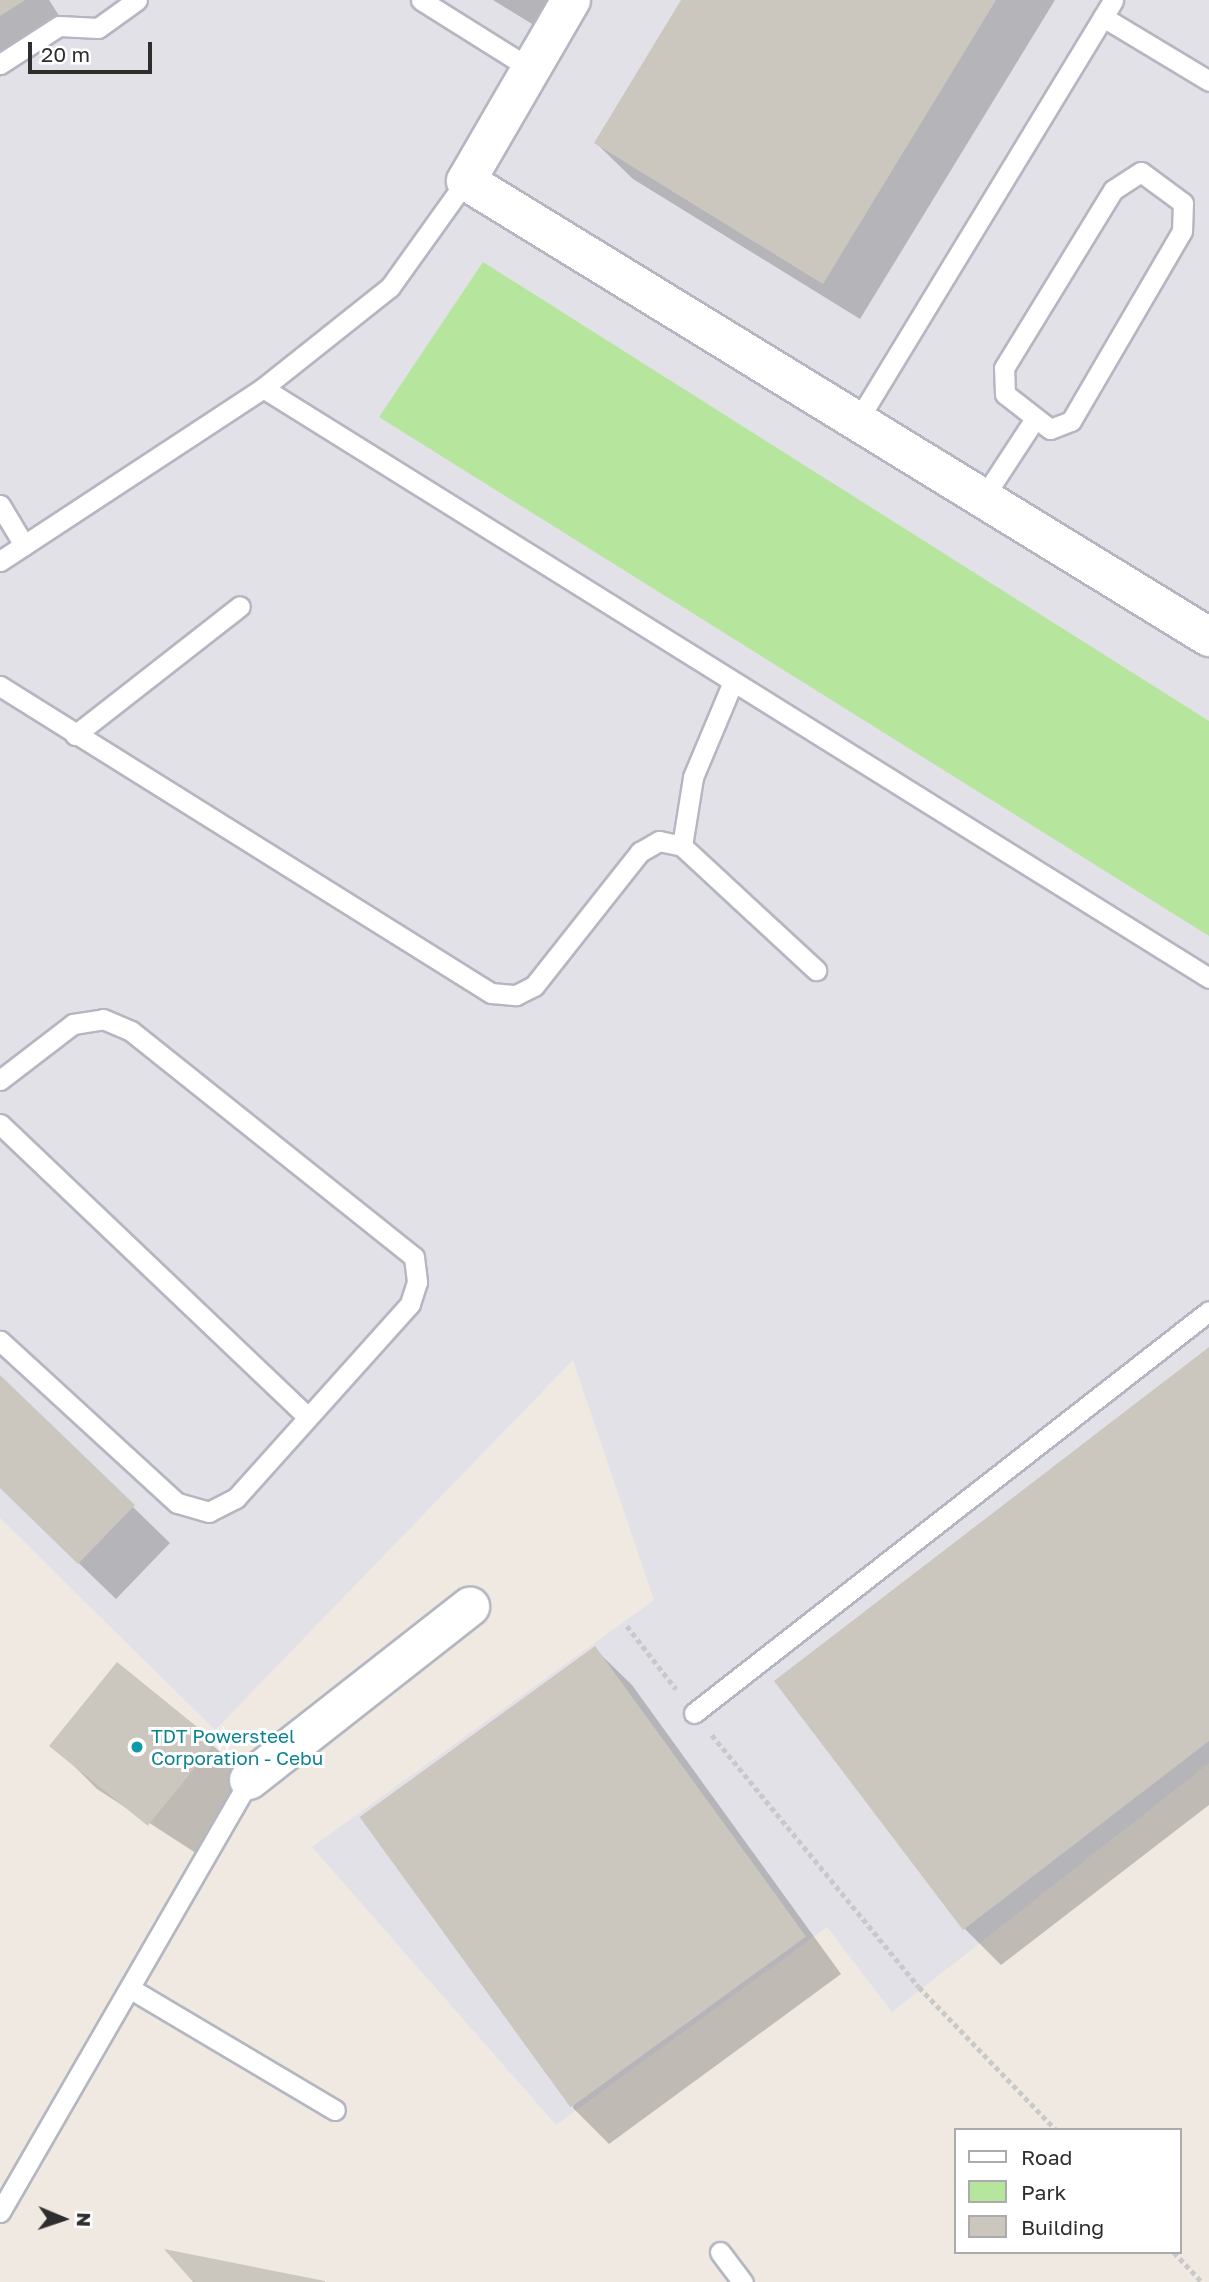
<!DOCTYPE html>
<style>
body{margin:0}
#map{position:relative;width:1209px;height:2282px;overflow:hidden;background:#efe9e1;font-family:"Golos Text",sans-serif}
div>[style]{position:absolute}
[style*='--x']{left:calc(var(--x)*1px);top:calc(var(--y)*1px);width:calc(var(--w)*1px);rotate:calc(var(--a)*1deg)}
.industrial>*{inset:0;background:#e3e1e8}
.green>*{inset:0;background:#b6e59e}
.shadow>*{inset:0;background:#0003}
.building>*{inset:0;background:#cbc7bf;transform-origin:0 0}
.path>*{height:4.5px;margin-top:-2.25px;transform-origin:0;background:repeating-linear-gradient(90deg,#c9c9c9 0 5px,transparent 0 8.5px)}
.roads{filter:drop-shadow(2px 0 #b4b7c1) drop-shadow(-2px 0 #b4b7c1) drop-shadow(0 2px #b4b7c1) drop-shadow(0 -2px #b4b7c1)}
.lane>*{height:19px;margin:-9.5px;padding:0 9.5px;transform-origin:9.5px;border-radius:9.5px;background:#fff}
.street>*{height:38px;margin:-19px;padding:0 19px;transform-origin:19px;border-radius:19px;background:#fff}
.dots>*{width:19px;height:19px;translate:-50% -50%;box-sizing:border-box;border:4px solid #fff;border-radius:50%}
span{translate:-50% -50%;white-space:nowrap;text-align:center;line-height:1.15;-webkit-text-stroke:6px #fff;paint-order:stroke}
.culture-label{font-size:19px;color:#0d838f}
.left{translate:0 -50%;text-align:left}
.legend{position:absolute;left:954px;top:2128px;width:228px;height:126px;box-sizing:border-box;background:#fff;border:2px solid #ababab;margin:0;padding:9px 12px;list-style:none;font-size:21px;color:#2e2e2e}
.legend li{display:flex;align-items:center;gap:14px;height:35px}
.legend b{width:35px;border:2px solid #ababab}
.north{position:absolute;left:28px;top:2184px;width:70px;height:70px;-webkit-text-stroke:5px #fff;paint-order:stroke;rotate:92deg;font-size:19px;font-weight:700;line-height:28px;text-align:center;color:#2e2e2e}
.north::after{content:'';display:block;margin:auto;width:24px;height:32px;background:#2e2e2e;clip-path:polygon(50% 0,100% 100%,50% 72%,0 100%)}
.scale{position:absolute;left:28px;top:42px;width:124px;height:32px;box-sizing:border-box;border:4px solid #2e2e2e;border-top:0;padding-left:9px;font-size:21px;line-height:24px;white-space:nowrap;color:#2e2e2e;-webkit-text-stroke:5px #fff;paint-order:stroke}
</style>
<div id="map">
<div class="industrial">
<i style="clip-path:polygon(0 0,1209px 0,1209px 1763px,892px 2012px,827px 1927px,556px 2125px,312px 1847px,654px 1600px,573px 1360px,215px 1730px,0 1518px)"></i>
</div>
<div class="green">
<i style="clip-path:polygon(483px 262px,1209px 721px,1209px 936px,379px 417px)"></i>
</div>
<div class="shadow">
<i style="clip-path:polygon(0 0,49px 0,69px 31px,0 77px)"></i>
<i style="clip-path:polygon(493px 0,578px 0,555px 38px)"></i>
<i style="clip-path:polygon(684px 0,1055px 0,860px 319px,633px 179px,596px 143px)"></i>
<i style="clip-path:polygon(1209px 1349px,1209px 1805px,1001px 1965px,965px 1929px)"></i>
<i style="clip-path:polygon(0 1378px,170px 1543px,116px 1599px,0 1487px)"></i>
<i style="clip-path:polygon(595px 1649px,632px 1685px,841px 1974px,609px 2144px,573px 2108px)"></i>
<i style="clip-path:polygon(118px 1665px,252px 1779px,202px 1857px,97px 1789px,61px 1753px)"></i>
</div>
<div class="building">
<i style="clip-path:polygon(0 0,25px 0,0 16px)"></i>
<i style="clip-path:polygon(681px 0,996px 0,823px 284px,594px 143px)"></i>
<i style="clip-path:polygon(1209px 1347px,1209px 1741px,963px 1930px,774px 1681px)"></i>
<i style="clip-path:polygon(0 1375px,135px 1505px,78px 1564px,0 1488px)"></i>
<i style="left:595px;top:1646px;width:359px;height:291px;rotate:54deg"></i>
<i style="left:117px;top:1662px;width:127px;height:108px;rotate:39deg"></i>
<i style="clip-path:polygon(164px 2249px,325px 2281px,325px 2282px,193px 2282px)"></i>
</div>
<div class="path">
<i style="--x:627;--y:1626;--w:80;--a:52.1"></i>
<i style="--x:712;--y:1735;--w:326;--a:50.6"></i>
<i style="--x:919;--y:1987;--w:198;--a:46.2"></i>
<i style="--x:1174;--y:2252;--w:41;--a:47"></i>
</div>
<div class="roads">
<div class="lane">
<i style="--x:421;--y:0;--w:130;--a:32.1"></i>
<i style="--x:1103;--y:17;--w:124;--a:31.1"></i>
<i style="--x:0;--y:64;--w:70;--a:-32.8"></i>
<i style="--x:59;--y:26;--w:39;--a:3"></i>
<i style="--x:98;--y:28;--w:48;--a:-35.7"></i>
<i style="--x:1141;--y:172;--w:52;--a:36.4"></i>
<i style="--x:1183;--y:203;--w:28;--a:92"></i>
<i style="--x:1182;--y:231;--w:220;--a:120.3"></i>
<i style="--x:1071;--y:421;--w:22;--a:159"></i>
<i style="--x:1050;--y:429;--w:57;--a:-142.1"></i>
<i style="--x:1005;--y:394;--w:26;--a:-92"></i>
<i style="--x:1004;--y:368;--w:209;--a:-58.5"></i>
<i style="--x:1113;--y:190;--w:33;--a:-33"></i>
<i style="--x:263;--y:388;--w:1115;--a:31.95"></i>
<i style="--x:858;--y:420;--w:491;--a:-58.7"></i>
<i style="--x:983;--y:498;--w:93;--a:-56.8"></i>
<i style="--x:0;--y:505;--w:47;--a:59"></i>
<i style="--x:0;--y:561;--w:315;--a:-33.3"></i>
<i style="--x:263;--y:388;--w:162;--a:-38.5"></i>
<i style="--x:390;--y:287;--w:130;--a:-54.4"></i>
<i style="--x:0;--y:686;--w:579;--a:32.02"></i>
<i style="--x:491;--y:993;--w:25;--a:5"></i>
<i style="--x:516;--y:995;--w:20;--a:-27"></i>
<i style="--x:534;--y:986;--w:171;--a:-51.7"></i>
<i style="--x:640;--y:852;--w:22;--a:-30"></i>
<i style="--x:659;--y:841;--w:24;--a:12"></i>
<i style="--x:682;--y:846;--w:183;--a:42.8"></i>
<i style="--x:75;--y:735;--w:209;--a:-38"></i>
<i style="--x:682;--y:846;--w:70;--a:-80.9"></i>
<i style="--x:693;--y:777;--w:103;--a:-67.2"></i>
<i style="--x:0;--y:1080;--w:92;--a:-37.5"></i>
<i style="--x:73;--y:1024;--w:30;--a:-9"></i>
<i style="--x:103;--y:1019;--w:30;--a:23"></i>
<i style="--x:131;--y:1031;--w:362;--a:38.6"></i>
<i style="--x:414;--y:1257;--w:25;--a:83"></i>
<i style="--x:417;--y:1282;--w:23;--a:108"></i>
<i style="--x:410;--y:1304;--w:261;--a:131.9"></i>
<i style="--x:236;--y:1498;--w:30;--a:153"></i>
<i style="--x:209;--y:1512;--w:33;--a:-164"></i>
<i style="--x:177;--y:1503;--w:240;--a:-137.5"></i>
<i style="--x:0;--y:1124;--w:424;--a:43.6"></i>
<i style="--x:694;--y:1713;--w:653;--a:-37.97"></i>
<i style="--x:131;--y:1989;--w:237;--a:30.7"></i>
<i style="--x:0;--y:2212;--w:499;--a:-60"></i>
<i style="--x:720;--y:2252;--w:38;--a:53"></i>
</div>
<div class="street">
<i style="--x:571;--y:0;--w:209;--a:120.1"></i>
<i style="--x:466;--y:181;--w:872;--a:31.54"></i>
<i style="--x:249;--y:1780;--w:281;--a:-38.1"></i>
</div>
</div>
<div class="dots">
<i style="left:137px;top:1747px;background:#0f9aa8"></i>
</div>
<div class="culture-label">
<span class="left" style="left:151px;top:1747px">TDT Powersteel<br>Corporation - Cebu</span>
</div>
<ul class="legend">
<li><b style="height:9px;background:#fff"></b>Road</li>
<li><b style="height:19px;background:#b6e59e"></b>Park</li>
<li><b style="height:19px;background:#cbc7bf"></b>Building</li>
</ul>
<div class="north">N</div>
<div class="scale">20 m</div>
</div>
